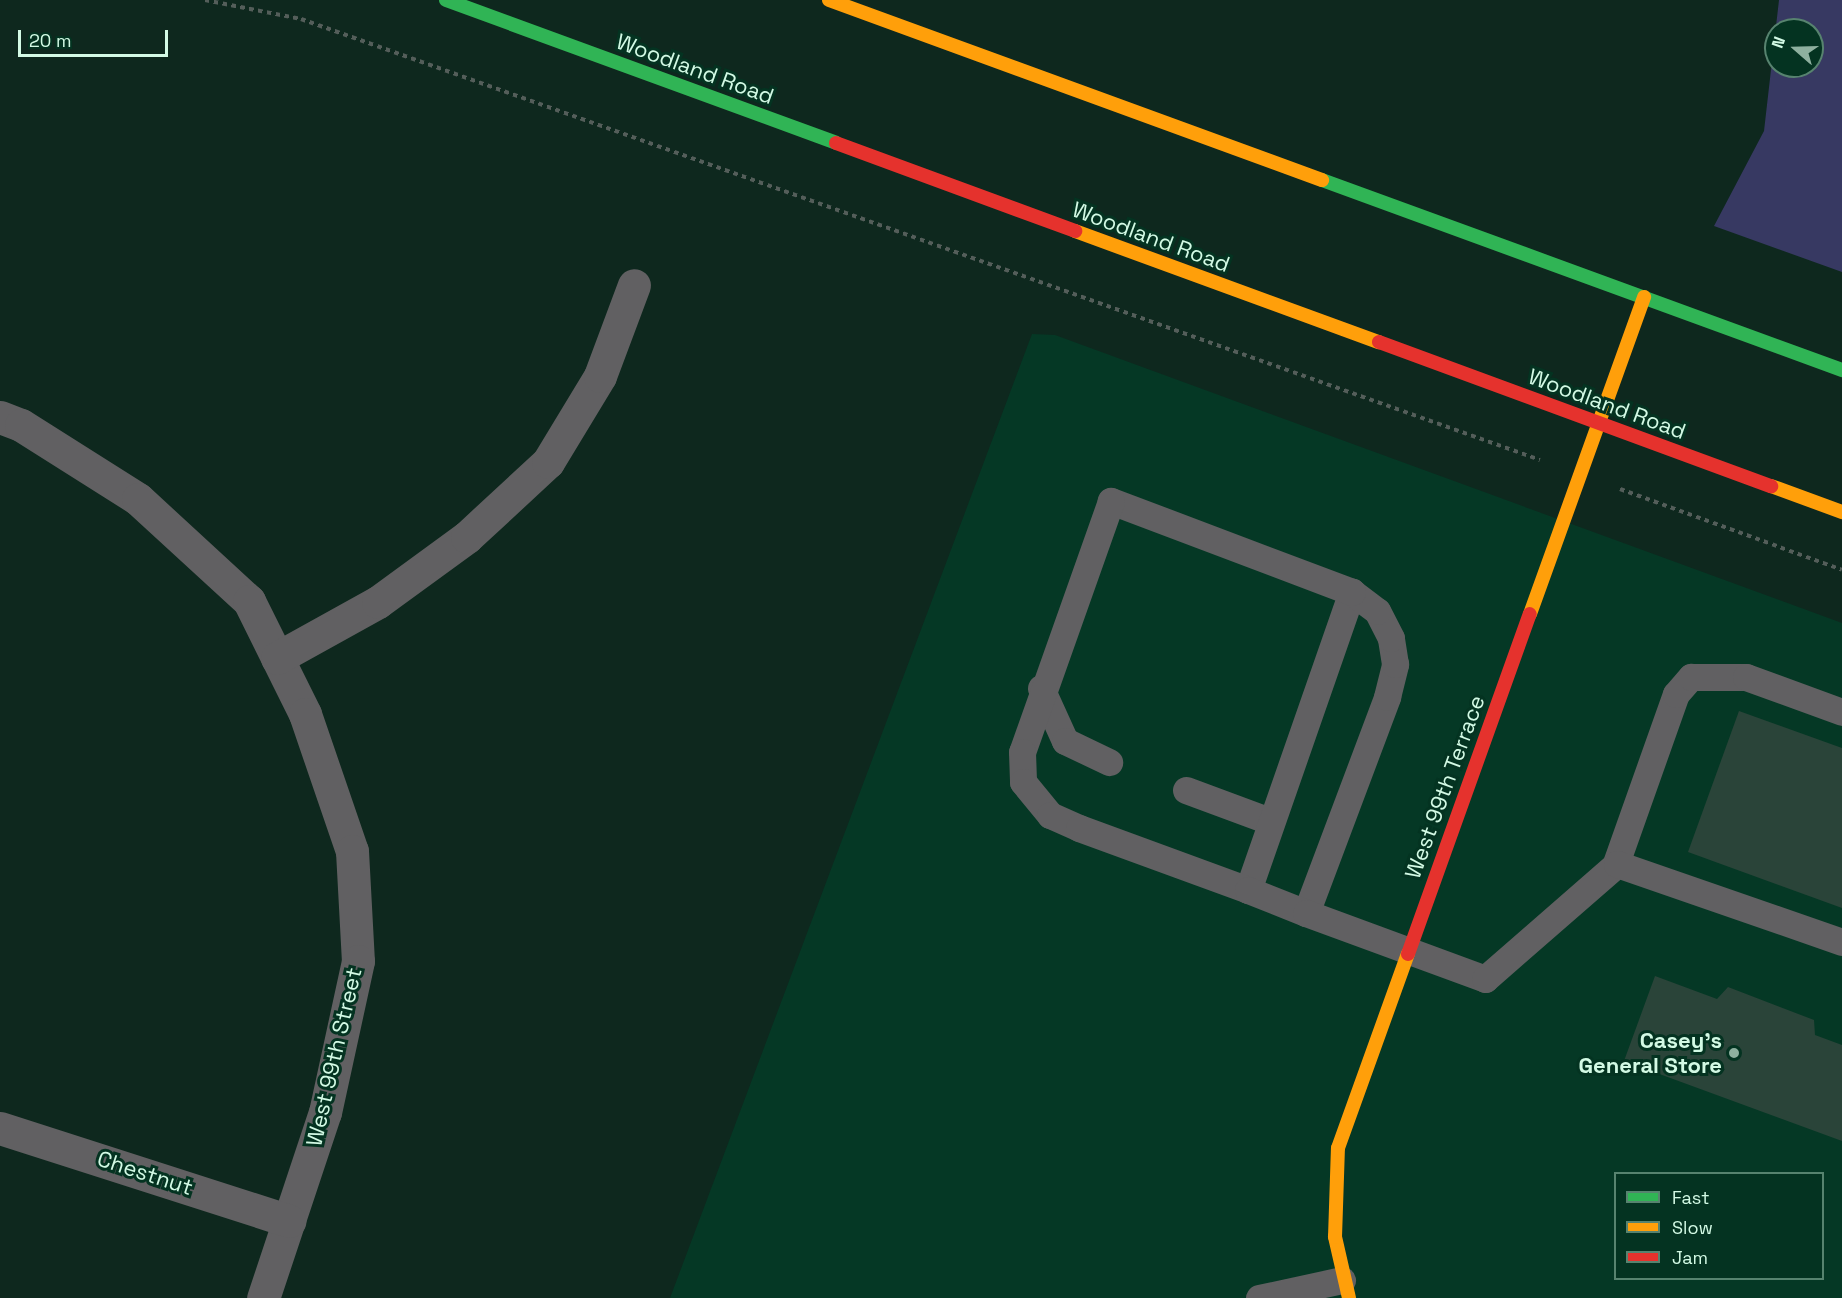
<!DOCTYPE html>
<style>
body{margin:0}
#map{position:relative;width:1842px;height:1298px;overflow:hidden;background:#0e281e;font-family:"Space Grotesk",sans-serif}
div>[style]{position:absolute}
[style*='--x']{left:calc(var(--x)*1px);top:calc(var(--y)*1px);width:calc(var(--w)*1px);rotate:calc(var(--a)*1deg)}
.built>*{inset:0;background:#053825}
.green>*{inset:0;background:#373962}
.building>*{inset:0;background:#2a4439}
.path>*{height:4px;margin-top:-2px;transform-origin:0;background:repeating-linear-gradient(90deg,#545e5a 0 4.5px,transparent 0 9px)}
.lane>*{height:27px;margin:-13.5px;padding:0 13.5px;transform-origin:13.5px;border-radius:13.5px;background:#616062}
.street>*{height:33px;margin:-16.5px;padding:0 16.5px;transform-origin:16.5px;border-radius:16.5px;background:#616062}
.fast>*{height:14px;margin:-7px;padding:0 7px;transform-origin:7px;border-radius:7px;background:#30b455}
.slow>*{height:14px;margin:-7px;padding:0 7px;transform-origin:7px;border-radius:7px;background:#ff9f0a}
.jam>*{height:14px;margin:-7px;padding:0 7px;transform-origin:7px;border-radius:7px;background:#e5322d}
.dots>*{width:16px;height:16px;translate:-50% -50%;box-sizing:border-box;border:3px solid #043321;border-radius:50%}
span{translate:-50% -50%;white-space:nowrap;text-align:center;line-height:1.15;-webkit-text-stroke:6px #043321;paint-order:stroke}
.street-label{font-size:22px;color:#d3fae5}
.poi-label{font-size:22px;color:#d3fae5;font-weight:700}
.right{translate:-100% -50%;text-align:right}
.legend{position:absolute;left:1614px;top:1172px;width:210px;height:108px;box-sizing:border-box;background:#043321;border:2px solid #57836f;margin:0;padding:8px 10px;list-style:none;font-size:18px;color:#d3fae5}
.legend li{display:flex;align-items:center;gap:12px;height:30px}
.legend b{width:30px;border:2px solid #57836f}
.north{position:absolute;left:1764px;top:18px;width:60px;height:60px;box-sizing:border-box;background:#043321;border:2px solid #57836f;border-radius:50%;rotate:290deg;font-size:16px;font-weight:700;line-height:24px;text-align:center;color:#d3fae5}
.north::after{content:'';display:block;margin:auto;width:21px;height:27px;background:#8eb09f;clip-path:polygon(50% 0,100% 100%,50% 72%,0 100%)}
.scale{position:absolute;left:18px;top:30px;width:150px;height:27px;box-sizing:border-box;border:3px solid #d3fae5;border-top:0;padding-left:8px;font-size:18px;line-height:21px;white-space:nowrap;color:#d3fae5;-webkit-text-stroke:4px #043321;paint-order:stroke}
</style>
<div id="map">
<div class="built">
<i style="clip-path:polygon(evenodd,1032px 334px,1055px 335px,1842px 623px,1842px 1298px,670px 1298px,1032px 334px,1616px 1174px,1822px 1174px,1822px 1278px,1616px 1278px,1616px 1174px)"></i>
</div>
<div class="green">
<i style="clip-path:polygon(evenodd,1779px 0,1842px 0,1842px 272px,1714px 226px,1764px 131px,1779px 0,1776px 30px,1812px 30px,1812px 66px,1776px 66px,1776px 30px)"></i>
</div>
<div class="building">
<i style="clip-path:polygon(1739px 711px,1842px 748px,1842px 908px,1688px 852px)"></i>
<i style="clip-path:polygon(1655px 976px,1717px 999px,1728px 987px,1814px 1020px,1815px 1035px,1842px 1045px,1842px 1141px,1624px 1061px)"></i>
</div>
<div class="path">
<i style="--x:205;--y:0;--w:98;--a:11.2"></i>
<i style="--x:301;--y:19;--w:1315;--a:19.59"></i>
<i style="--x:1620;--y:489;--w:236;--a:20"></i>
</div>
<div class="lane">
<i style="--x:1041;--y:688;--w:58;--a:65.6"></i>
<i style="--x:1065;--y:741;--w:49;--a:25.5"></i>
<i style="--x:1186;--y:790;--w:90;--a:20.3"></i>
<i style="--x:1615;--y:866;--w:182;--a:-70.5"></i>
<i style="--x:1676;--y:694;--w:23;--a:-49"></i>
<i style="--x:1691;--y:677;--w:55;--a:0"></i>
<i style="--x:1746;--y:677;--w:102;--a:20"></i>
<i style="--x:1248;--y:890;--w:316;--a:-70.8"></i>
<i style="--x:1306;--y:913;--w:231;--a:-69.4"></i>
<i style="--x:1387;--y:697;--w:34;--a:-76"></i>
<i style="--x:1395;--y:664;--w:26;--a:-99"></i>
<i style="--x:1391;--y:638;--w:30;--a:-117"></i>
<i style="--x:1377;--y:611;--w:31;--a:-143"></i>
<i style="--x:1352;--y:592;--w:258;--a:-159.3"></i>
<i style="--x:1111;--y:501;--w:266;--a:109.5"></i>
<i style="--x:1022;--y:752;--w:30;--a:88"></i>
<i style="--x:1023;--y:782;--w:43;--a:50.7"></i>
<i style="--x:1050;--y:815;--w:32;--a:24"></i>
<i style="--x:1079;--y:828;--w:180;--a:20.1"></i>
<i style="--x:1248;--y:890;--w:62;--a:21.6"></i>
<i style="--x:1306;--y:913;--w:191;--a:20.2"></i>
<i style="--x:1485;--y:979;--w:175;--a:-41.1"></i>
<i style="--x:1617;--y:864;--w:238;--a:19.1"></i>
<i style="--x:1259;--y:1298;--w:85;--a:-12.2"></i>
</div>
<div class="street">
<i style="--x:0;--y:417;--w:22;--a:21"></i>
<i style="--x:21;--y:425;--w:138;--a:32.3"></i>
<i style="--x:138;--y:499;--w:151;--a:42.6"></i>
<i style="--x:249;--y:601;--w:126;--a:63.6"></i>
<i style="--x:305;--y:714;--w:145;--a:71.1"></i>
<i style="--x:352;--y:851;--w:110;--a:86.9"></i>
<i style="--x:358;--y:961;--w:155;--a:102.3"></i>
<i style="--x:325;--y:1112;--w:196;--a:108.4"></i>
<i style="--x:277;--y:658;--w:115;--a:-29"></i>
<i style="--x:378;--y:602;--w:110;--a:-36.1"></i>
<i style="--x:467;--y:537;--w:110;--a:-42.8"></i>
<i style="--x:548;--y:462;--w:100;--a:-58.8"></i>
<i style="--x:600;--y:376;--w:97;--a:-69.5"></i>
<i style="--x:0;--y:1128;--w:304;--a:17.8"></i>
</div>
<div class="fast">
<i style="--x:446;--y:0;--w:415;--a:20.1"></i>
<i style="--x:1322;--y:180;--w:554;--a:20.07"></i>
</div>
<div class="slow">
<i style="--x:829;--y:0;--w:525;--a:20.06"></i>
<i style="--x:1075;--y:231;--w:324;--a:20.1"></i>
<i style="--x:1771;--y:486;--w:76;--a:20.1"></i>
<i style="--x:1530;--y:614;--w:337;--a:-70.2"></i>
<i style="--x:1349;--y:1298;--w:63;--a:-102.9"></i>
<i style="--x:1335;--y:1237;--w:89;--a:-88.1"></i>
<i style="--x:1338;--y:1148;--w:206;--a:-70.2"></i>
</div>
<div class="jam">
<i style="--x:836;--y:143;--w:255;--a:20.2"></i>
<i style="--x:1379;--y:342;--w:418;--a:20.2"></i>
<i style="--x:1408;--y:954;--w:361;--a:-70.3"></i>
</div>
<div class="dots">
<i style="left:1734px;top:1053px;background:#8eb09f"></i>
</div>
<div class="street-label">
<span style="left:695px;top:69px;rotate:20deg">Woodland Road</span>
<span style="left:1151px;top:237px;rotate:20deg">Woodland Road</span>
<span style="left:1607px;top:404px;rotate:20deg">Woodland Road</span>
<span style="left:1445px;top:787px;rotate:-70deg">West 99th Terrace</span>
<span style="left:334px;top:1057px;rotate:-77deg">West 99th Street</span>
<span style="left:145px;top:1173px;rotate:18deg">Chestnut</span>
</div>
<div class="poi-label">
<span class="right" style="left:1722px;top:1053px">Casey's<br>General Store</span>
</div>
<ul class="legend">
<li><b style="height:8px;background:#30b455"></b>Fast</li>
<li><b style="height:8px;background:#ff9f0a"></b>Slow</li>
<li><b style="height:8px;background:#e5322d"></b>Jam</li>
</ul>
<div class="north">N</div>
<div class="scale">20 m</div>
</div>
